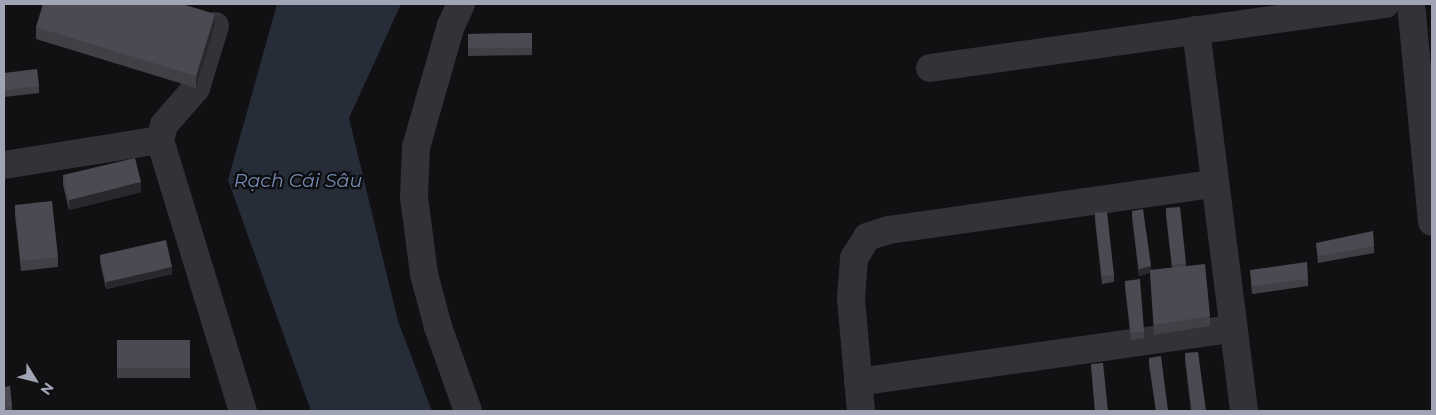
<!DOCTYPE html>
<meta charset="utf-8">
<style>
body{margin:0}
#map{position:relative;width:1436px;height:415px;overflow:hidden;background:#111113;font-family:Montserrat,sans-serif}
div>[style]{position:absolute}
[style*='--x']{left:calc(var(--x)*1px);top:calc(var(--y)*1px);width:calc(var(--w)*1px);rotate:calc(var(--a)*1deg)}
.water>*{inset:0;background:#262d38}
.minor>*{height:28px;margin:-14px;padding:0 14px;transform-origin:14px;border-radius:14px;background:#323238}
.wall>*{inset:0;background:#404046}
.shaded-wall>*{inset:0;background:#29282d}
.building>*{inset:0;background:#4b4a52}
span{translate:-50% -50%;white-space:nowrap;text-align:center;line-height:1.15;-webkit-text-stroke:4.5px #0d0c0e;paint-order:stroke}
.water-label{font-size:19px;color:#748ab4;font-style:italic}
.frame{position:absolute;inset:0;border:5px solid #a1a4b5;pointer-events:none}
.north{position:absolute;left:10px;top:355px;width:50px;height:50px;-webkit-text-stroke:4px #0d0c0e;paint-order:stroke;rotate:126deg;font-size:14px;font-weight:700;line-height:20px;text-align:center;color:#a1a4b5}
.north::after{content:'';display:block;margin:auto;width:18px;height:22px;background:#a1a4b5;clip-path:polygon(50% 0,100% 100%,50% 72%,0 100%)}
</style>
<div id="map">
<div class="water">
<i style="clip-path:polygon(277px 4px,401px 4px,349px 118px,398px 321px,432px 411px,311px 411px,228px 180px)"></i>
</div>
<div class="minor">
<i style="--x:461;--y:4;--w:23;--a:115"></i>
<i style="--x:451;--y:25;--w:127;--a:106"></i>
<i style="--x:416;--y:147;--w:50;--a:92.3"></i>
<i style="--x:414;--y:197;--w:78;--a:82.6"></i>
<i style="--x:424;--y:274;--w:55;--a:75.2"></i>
<i style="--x:438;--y:327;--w:89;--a:70.3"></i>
<i style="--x:1411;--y:4;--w:219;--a:84.5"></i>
<i style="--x:215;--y:26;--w:65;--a:107"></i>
<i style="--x:196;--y:88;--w:49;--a:130.9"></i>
<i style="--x:164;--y:125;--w:16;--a:105"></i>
<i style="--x:160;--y:140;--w:283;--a:73"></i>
<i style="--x:1196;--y:30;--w:384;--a:82.8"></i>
<i style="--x:930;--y:68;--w:460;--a:-8"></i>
<i style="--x:4;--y:165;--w:158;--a:-9.1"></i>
<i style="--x:858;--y:382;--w:378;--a:-8.1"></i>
<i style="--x:861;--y:411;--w:112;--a:-95.1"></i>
<i style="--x:851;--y:299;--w:41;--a:-85.8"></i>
<i style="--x:854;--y:258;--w:25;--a:-58"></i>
<i style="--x:867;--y:237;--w:23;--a:-18"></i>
<i style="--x:889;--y:230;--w:327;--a:-8.1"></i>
</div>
<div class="wall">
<i style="clip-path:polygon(1175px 4px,1192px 4px,1175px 5px)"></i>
<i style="clip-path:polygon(215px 26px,196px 88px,36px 39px,36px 27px)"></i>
<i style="clip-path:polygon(532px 33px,532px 55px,468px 56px,468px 34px)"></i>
<i style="clip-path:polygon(4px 73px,39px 86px,39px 93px,4px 97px)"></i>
<i style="clip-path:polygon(63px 175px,141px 192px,69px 210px,63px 185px)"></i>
<i style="clip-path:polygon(15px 205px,58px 257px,58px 267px,21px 271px,15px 215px)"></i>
<i style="clip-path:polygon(1166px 208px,1186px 263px,1186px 266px,1210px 316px,1210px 326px,1154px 335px,1150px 273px,1139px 276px,1132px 218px,1132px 211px,1151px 270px,1172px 268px,1166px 216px)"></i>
<i style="clip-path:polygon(1095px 213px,1114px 275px,1114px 282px,1102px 284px,1095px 221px)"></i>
<i style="clip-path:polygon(1316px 243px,1374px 246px,1374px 253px,1318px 263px)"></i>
<i style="clip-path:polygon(100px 255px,172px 274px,106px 289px,100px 262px)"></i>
<i style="clip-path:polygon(1250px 270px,1308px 279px,1308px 286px,1252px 294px)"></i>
<i style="clip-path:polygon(1125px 281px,1144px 331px,1144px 338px,1131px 340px,1125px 288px)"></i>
<i style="clip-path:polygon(117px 340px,190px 340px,190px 378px,117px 378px)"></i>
<i style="clip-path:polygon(1185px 353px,1206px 411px,1191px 411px,1185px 360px)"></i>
<i style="clip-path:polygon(1149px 358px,1168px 411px,1156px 411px,1149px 365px)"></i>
<i style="clip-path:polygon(1091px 364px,1108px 411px,1095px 411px)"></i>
<i style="clip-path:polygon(4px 387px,12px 406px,12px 411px,4px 411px)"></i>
</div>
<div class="shaded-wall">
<i style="clip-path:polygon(215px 14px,215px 26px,196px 88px,196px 76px)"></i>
<i style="clip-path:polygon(141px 182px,141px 192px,69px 210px,69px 200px)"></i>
<i style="clip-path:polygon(1151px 266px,1151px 273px,1139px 276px,1139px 269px)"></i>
<i style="clip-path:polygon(172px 267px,172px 274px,106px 289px,106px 282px)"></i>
</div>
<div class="building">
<i style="clip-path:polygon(43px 4px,182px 4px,215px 14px,196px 76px,36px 27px)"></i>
<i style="clip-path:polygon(532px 33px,532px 48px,468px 48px,468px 34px)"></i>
<i style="clip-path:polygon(37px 69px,39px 86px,4px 90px,4px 73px)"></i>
<i style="clip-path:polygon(135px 158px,141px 182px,69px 200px,63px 175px)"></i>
<i style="clip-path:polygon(52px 201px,58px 257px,21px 261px,15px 205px)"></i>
<i style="clip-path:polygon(1180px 207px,1186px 263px,1172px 265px,1166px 208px)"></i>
<i style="clip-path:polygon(1143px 209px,1151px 266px,1139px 269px,1132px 211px)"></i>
<i style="clip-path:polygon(1107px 212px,1114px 275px,1102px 276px,1095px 213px)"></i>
<i style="clip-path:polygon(1373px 231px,1374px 246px,1318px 256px,1316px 243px)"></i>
<i style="clip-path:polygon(166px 240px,172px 267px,106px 282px,100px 255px)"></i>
<i style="clip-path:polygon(1307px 262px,1308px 279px,1252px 286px,1250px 270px)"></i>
<i style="clip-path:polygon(1205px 264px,1210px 316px,1154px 325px,1150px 270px)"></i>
<i style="clip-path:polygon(1140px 279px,1144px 331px,1131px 333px,1125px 281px)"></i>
<i style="clip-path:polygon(117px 340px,190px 340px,190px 368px,117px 368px)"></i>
<i style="clip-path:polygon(1198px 352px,1206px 411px,1192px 411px,1185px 353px)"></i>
<i style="clip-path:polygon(1161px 356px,1168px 411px,1156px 411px,1149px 358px)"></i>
<i style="clip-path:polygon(1103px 363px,1108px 411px,1095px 411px,1091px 364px)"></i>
<i style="clip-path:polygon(10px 386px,12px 406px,4px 408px,4px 387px)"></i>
</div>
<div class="water-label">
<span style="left:298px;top:181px">Rạch Cái Sâu</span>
</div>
<div class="frame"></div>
<div class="north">N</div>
</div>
